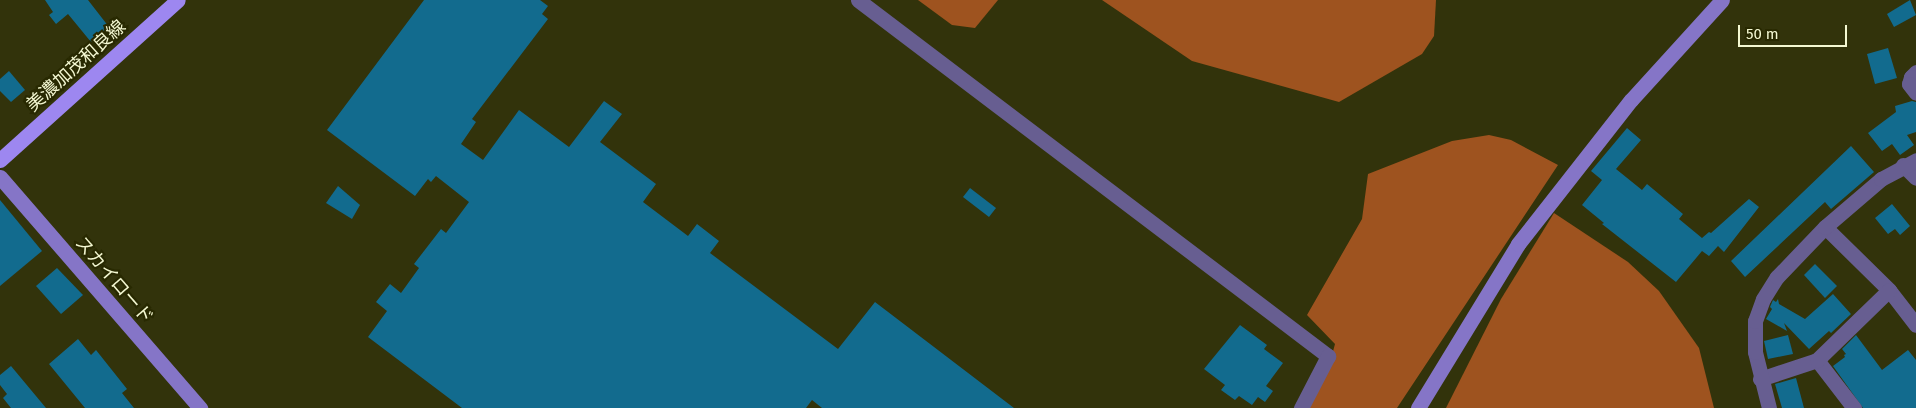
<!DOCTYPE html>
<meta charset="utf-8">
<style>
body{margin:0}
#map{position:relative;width:1916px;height:408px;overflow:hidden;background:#32330b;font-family:"Fira Sans","Noto Sans JP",sans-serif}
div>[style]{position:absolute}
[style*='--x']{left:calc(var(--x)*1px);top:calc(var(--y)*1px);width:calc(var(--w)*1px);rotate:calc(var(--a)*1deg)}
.forest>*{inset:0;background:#9e531f}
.building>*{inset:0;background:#126b8e}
.street>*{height:15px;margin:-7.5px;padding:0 7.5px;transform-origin:7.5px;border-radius:7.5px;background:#675e91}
.secondary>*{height:15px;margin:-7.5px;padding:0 7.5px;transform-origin:7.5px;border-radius:7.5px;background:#8575c7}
.primary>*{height:15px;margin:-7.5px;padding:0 7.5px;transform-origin:7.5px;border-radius:7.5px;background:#9d87f0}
span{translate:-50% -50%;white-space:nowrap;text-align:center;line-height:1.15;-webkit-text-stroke:4.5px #282901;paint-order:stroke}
.street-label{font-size:18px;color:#f4f8d2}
.scale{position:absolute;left:1738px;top:25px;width:109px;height:22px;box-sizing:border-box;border:2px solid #f4f8d2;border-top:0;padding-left:6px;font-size:15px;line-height:18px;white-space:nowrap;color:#f4f8d2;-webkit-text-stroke:4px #282901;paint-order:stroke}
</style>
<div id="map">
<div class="forest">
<i style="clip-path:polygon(918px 0,998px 0,975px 28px,952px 25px)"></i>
<i style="clip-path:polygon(1102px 0,1436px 0,1434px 36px,1422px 54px,1339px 102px,1192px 61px)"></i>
<i style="clip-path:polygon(1489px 135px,1511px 140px,1558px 165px,1397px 408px,1309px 408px,1329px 366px,1335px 344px,1307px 315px,1362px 219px,1368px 174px,1452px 141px)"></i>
<i style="clip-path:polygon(1554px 213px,1628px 262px,1659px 291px,1699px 348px,1714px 408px,1446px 408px,1501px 299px)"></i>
</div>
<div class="building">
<i style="clip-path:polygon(45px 0,88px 0,109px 27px,91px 42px,68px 14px,56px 24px,49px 15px,53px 12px)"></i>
<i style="clip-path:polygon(424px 0,540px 0,548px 6px,542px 14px,548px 19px,472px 119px,476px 122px,461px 144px,483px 160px,519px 110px,569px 147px,604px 101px,622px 114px,600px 142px,656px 184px,643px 202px,688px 236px,697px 224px,719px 241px,710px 253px,838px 349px,875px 302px,1014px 408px,822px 408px,812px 400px,806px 408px,462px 408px,368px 337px,387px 311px,376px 302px,390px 284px,401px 293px,419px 268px,414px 264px,441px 229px,446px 233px,469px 202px,436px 176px,431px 182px,428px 179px,415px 196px,327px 130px)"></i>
<i style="clip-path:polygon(1910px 0,1916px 15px,1894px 27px,1887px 14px)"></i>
<i style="clip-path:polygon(1888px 48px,1897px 78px,1875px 84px,1867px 54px)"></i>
<i style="clip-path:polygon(9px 71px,25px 90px,11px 102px,0 91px,0 79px)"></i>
<i style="clip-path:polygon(1912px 101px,1916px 102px,1916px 132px,1907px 135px,1914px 145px,1900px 155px,1892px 144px,1882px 151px,1868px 133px,1896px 112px,1895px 106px)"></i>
<i style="clip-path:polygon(1627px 128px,1641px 140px,1616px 169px,1642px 190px,1647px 184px,1683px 214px,1679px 219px,1702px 238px,1709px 232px,1711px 233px,1749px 199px,1759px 207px,1724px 252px,1718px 246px,1709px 256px,1702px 251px,1676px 282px,1602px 224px,1604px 223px,1582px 205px,1602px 180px,1591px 171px)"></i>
<i style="clip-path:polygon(1851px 146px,1874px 172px,1831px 209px,1825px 202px,1745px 277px,1731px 261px)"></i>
<i style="clip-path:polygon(338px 186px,360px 205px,352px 219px,326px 203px)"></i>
<i style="clip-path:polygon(970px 188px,996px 208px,989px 217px,963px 197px)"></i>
<i style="clip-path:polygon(0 200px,42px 251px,0 286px)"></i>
<i style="clip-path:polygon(1892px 204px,1910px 226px,1900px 235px,1895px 229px,1888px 234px,1875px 218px)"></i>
<i style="clip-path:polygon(1815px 264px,1837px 286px,1825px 298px,1804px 275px)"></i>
<i style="clip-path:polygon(57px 268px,83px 295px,61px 314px,36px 286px)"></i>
<i style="clip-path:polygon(1833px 294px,1851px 314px,1831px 333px,1829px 331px,1809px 349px,1784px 323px,1787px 331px,1766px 319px,1772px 309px,1770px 307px,1773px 300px,1776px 302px,1778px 299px,1779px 304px,1805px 319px)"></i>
<i style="clip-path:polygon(1240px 325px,1267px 345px,1264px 349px,1283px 363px,1266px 386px,1273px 391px,1265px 402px,1258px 397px,1252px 405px,1239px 396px,1235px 400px,1221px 390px,1225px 385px,1204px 369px)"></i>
<i style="clip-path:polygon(1788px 335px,1793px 354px,1768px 359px,1764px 341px)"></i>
<i style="clip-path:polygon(1856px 335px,1882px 370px,1908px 350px,1916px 360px,1916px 408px,1863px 408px,1833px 366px,1845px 357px,1844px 355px,1846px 354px,1842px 349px)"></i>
<i style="clip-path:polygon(78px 339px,91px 355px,96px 350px,127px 389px,122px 393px,134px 408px,85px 408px,49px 364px)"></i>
<i style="clip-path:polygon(11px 366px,46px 408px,11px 408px,3px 398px,7px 394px,0 385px,0 375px)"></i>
<i style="clip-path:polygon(1796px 378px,1804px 408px,1782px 408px,1775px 384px)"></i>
</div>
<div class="street">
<i style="--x:858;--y:0;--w:590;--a:37.14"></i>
<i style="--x:1328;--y:356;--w:59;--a:117.4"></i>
<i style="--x:1916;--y:72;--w:7;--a:135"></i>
<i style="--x:1911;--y:77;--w:7;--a:106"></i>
<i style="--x:1909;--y:84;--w:11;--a:52"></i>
<i style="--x:1903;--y:165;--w:18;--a:45"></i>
<i style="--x:1825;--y:227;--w:90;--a:44.5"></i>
<i style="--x:1889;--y:290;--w:44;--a:52.4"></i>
<i style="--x:1817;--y:360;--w:61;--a:52.4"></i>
<i style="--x:1760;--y:379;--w:60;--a:-18.4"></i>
<i style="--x:1817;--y:360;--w:100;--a:-44.2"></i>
<i style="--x:1769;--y:408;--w:58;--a:-104"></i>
<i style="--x:1755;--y:352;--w:31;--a:-90"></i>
<i style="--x:1755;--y:321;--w:23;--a:-70"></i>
<i style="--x:1763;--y:299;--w:26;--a:-58"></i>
<i style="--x:1777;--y:277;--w:69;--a:-46.2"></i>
<i style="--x:1825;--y:227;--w:74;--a:-40.6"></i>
<i style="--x:1881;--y:179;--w:40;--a:-28"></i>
</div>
<div class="secondary">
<i style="--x:0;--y:177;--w:306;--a:49.1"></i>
<i style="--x:1418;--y:408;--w:192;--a:-58.6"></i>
<i style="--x:1518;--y:244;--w:183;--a:-51.9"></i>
<i style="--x:1631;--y:100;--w:135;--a:-47.7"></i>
</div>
<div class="primary">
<i style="--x:0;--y:160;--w:239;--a:-42"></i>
</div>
<div class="street-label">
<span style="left:76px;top:66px;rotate:-42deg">美濃加茂和良線</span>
<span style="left:114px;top:280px;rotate:49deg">スカイロード</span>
</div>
<div class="scale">50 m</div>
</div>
